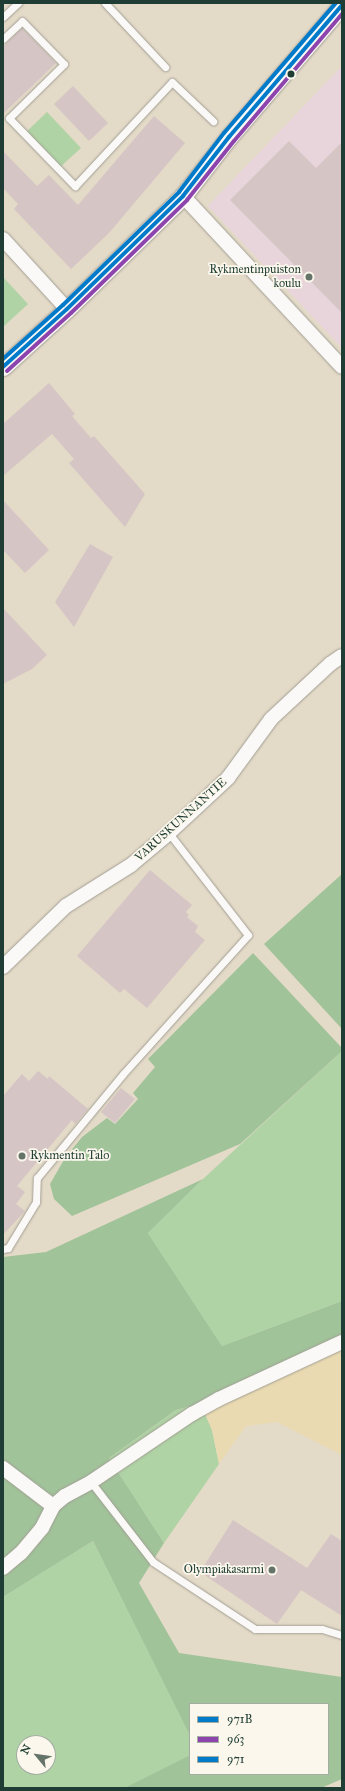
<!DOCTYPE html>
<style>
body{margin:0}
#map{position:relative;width:345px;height:1791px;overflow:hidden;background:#e4dac8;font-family:"IM FELL Great Primer",serif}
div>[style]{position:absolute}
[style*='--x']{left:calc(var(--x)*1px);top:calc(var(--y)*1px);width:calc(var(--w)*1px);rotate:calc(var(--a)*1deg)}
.built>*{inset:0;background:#e8d5db}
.green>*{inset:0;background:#afd3a5}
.forest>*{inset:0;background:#a1c39a}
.sand>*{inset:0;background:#eadab1}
.building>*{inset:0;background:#d6c5c5}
.roads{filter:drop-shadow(0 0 1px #a19f94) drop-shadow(0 0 1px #a19f94)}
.service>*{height:7px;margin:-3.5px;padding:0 3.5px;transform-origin:3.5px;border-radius:3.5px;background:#fbf9f7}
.minor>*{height:14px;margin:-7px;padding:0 7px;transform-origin:7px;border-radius:7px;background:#fbf9f7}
.tertiary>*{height:17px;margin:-8.5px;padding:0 8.5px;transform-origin:8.5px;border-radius:8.5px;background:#fbf9f7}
.bus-1>*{height:4px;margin:-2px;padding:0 2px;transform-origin:2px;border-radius:2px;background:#007ac9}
.bus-2>*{height:4px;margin:-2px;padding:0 2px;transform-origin:2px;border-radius:2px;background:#8e44ad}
.bus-3>*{height:4px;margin:-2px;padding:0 2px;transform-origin:2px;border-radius:2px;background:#007ac9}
.dots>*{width:11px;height:11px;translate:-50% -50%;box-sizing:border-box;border:2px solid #fbf7ec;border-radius:50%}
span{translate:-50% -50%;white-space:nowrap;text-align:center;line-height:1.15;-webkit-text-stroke:3.5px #fbf7ec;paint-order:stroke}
.poi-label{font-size:12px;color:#1f3d34}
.right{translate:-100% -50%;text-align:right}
.left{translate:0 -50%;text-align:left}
.street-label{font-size:12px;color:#1f3d34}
.frame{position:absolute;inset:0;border:4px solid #1f3d34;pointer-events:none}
.legend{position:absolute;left:189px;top:1703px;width:140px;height:72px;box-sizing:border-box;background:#fbf7ec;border:1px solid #a3ada2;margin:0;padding:5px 7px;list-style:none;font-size:12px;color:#1f3d34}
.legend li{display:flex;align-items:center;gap:8px;height:20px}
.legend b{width:20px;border:1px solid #a3ada2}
.north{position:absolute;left:16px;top:1735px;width:40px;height:40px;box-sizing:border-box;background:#fbf7ec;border:1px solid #a3ada2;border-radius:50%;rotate:299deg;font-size:11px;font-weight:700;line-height:16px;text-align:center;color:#1f3d34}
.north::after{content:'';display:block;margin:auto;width:14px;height:18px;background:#647468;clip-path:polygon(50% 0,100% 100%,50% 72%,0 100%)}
</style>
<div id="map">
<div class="built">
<i style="clip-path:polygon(342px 66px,342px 348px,208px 206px)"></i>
</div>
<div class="green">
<i style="clip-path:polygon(47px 112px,81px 148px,58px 169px,24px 134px)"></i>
<i style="clip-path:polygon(3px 277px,28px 304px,3px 327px)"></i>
<i style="clip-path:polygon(342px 1051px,342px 1301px,222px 1346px,148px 1233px,203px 1179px)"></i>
<i style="clip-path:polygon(201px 1404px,212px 1430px,219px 1464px,164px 1543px,109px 1458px,176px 1410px)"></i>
<i style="clip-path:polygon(evenodd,93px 1541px,190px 1736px,190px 1755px,124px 1788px,3px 1788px,3px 1597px,93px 1541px,24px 1743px,48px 1743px,48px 1767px,24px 1767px,24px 1743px)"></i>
</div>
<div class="forest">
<i style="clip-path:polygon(342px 874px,342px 1029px,264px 944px)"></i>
<i style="clip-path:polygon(253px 953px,342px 1048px,342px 1051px,240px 1144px,72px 1216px,54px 1199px,50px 1184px,65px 1158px,82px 1137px,107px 1118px,115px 1124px,138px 1099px,133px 1093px,155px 1067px,148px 1059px)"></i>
<i style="clip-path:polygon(203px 1179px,148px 1233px,222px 1346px,342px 1301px,342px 1347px,232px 1396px,176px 1410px,109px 1458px,164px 1543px,139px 1583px,179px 1653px,342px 1677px,342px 1779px,321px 1788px,124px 1788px,190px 1755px,190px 1774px,328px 1774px,328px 1704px,190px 1704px,190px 1736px,93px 1541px,3px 1597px,3px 1257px,46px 1252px)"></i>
</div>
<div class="sand">
<i style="clip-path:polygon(342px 1347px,342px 1455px,277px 1422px,246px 1426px,219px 1464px,212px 1430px,201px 1404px)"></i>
</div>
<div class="building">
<i style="clip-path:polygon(22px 28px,56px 63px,3px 114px,3px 47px)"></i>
<i style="clip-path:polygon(73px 86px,108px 123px,89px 141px,54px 104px)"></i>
<i style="clip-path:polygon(154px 116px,185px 143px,109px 233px,71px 269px,14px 209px,18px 204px,3px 188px,3px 151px,37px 186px,49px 175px,78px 205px)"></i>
<i style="clip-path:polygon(289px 141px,316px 168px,342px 142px,342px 313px,230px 200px)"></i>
<i style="clip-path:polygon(49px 383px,75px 414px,72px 416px,91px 438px,94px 436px,145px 494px,125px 527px,69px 463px,74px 459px,52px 434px,3px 476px,3px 424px)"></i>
<i style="clip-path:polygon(3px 500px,49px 550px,25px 573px,3px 550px)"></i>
<i style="clip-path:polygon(90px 544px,113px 557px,74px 627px,55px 602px)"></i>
<i style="clip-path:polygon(3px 608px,47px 655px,32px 669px,3px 684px)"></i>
<i style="clip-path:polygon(150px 870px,192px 905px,186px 912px,189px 915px,187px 917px,198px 926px,195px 932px,205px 940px,147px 1008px,124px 989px,120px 993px,77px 956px)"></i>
<i style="clip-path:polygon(38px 1071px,48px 1079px,49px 1076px,88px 1109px,75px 1124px,72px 1120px,17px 1186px,25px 1192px,16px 1204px,25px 1211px,3px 1235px,3px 1096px,22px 1074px,29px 1081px)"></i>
<i style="clip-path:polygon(121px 1088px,135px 1099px,115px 1123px,101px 1112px)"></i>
<i style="clip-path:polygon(233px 1520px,307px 1568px,331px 1534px,342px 1541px,342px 1616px,301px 1590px,277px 1624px,200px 1572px)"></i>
</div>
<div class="roads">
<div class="service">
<i style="--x:105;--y:3;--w:88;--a:46.8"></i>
<i style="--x:3;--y:17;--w:21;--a:-43"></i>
<i style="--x:3;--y:39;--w:26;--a:-43"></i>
<i style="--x:22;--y:21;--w:60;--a:45.7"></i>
<i style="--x:64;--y:64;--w:77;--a:135.5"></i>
<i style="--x:9;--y:118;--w:95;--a:45.9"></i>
<i style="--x:75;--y:186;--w:142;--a:-47"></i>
<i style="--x:172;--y:82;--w:57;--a:43.6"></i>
<i style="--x:3;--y:1249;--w:5;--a:-11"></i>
<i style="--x:8;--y:1248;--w:54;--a:-58.7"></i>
<i style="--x:36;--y:1202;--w:24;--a:-88"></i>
<i style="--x:37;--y:1178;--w:135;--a:-50.4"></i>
<i style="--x:123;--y:1074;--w:187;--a:-48"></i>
<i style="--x:248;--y:935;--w:129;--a:-127.8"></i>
<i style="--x:91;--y:1482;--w:101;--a:52.2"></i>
<i style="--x:153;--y:1562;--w:122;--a:33.3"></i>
<i style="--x:255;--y:1629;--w:67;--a:0"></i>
<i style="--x:322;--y:1629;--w:21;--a:17"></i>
</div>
<div class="minor">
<i style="--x:183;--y:196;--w:233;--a:47.1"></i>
<i style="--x:3;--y:239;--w:95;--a:47.6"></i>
<i style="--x:3;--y:967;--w:88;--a:-44.1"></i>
<i style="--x:66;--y:906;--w:77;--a:-32.2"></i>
<i style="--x:131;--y:865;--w:50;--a:-40.1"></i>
<i style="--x:169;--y:833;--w:81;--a:-43"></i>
<i style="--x:228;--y:778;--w:73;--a:-53.9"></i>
<i style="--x:271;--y:719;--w:81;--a:-43"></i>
<i style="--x:330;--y:664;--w:14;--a:-34"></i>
<i style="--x:3;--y:1468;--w:63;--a:37.2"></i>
<i style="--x:3;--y:1568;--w:23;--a:-40"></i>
<i style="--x:21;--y:1553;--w:33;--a:-50"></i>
<i style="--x:42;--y:1528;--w:25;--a:-63"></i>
<i style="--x:53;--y:1506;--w:16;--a:-40"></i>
<i style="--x:65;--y:1496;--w:30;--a:-28"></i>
<i style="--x:91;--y:1482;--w:122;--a:-34"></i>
<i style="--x:192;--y:1414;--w:31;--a:-29"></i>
<i style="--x:219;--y:1399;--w:136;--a:-24.9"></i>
</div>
<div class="tertiary">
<i style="--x:3;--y:367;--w:86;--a:-42.2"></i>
<i style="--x:67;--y:309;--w:162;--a:-44.2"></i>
<i style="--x:183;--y:196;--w:75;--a:-52.1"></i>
<i style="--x:229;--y:137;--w:174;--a:-49.4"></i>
</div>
</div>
<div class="bus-1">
<i style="--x:3;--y:367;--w:86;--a:-42.2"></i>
<i style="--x:67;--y:309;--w:162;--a:-44.2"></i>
<i style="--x:183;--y:196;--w:75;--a:-52.1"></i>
<i style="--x:229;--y:137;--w:174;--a:-49.4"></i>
</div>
<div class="bus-2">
<i style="--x:7;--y:371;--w:86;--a:-42.2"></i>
<i style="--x:71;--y:313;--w:162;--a:-44.2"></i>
<i style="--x:187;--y:200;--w:75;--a:-51.5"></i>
<i style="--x:234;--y:141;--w:167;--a:-49.6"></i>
</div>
<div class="bus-3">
<i style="--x:3;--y:359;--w:81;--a:-42"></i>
<i style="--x:63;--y:305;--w:162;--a:-44.2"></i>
<i style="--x:179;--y:192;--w:74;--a:-52.7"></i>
<i style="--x:224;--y:133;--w:172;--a:-49.3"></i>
</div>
<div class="dots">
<i style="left:291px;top:74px;background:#1f3d34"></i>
<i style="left:309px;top:277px;background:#647468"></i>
<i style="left:22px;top:1156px;background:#647468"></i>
<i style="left:272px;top:1570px;background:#647468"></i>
</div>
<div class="poi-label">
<span class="right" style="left:301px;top:277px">Rykmentinpuiston<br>koulu</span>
<span class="left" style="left:30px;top:1156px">Rykmentin Talo</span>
<span class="right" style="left:264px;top:1570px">Olympiakasarmi</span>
</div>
<div class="street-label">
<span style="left:181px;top:820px;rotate:-42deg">VARUSKUNNANTIE</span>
</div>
<div class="frame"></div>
<ul class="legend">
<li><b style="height:5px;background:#007ac9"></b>971B</li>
<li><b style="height:5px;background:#8e44ad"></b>963</li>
<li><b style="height:5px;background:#007ac9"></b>971</li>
</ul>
<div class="north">N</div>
</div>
